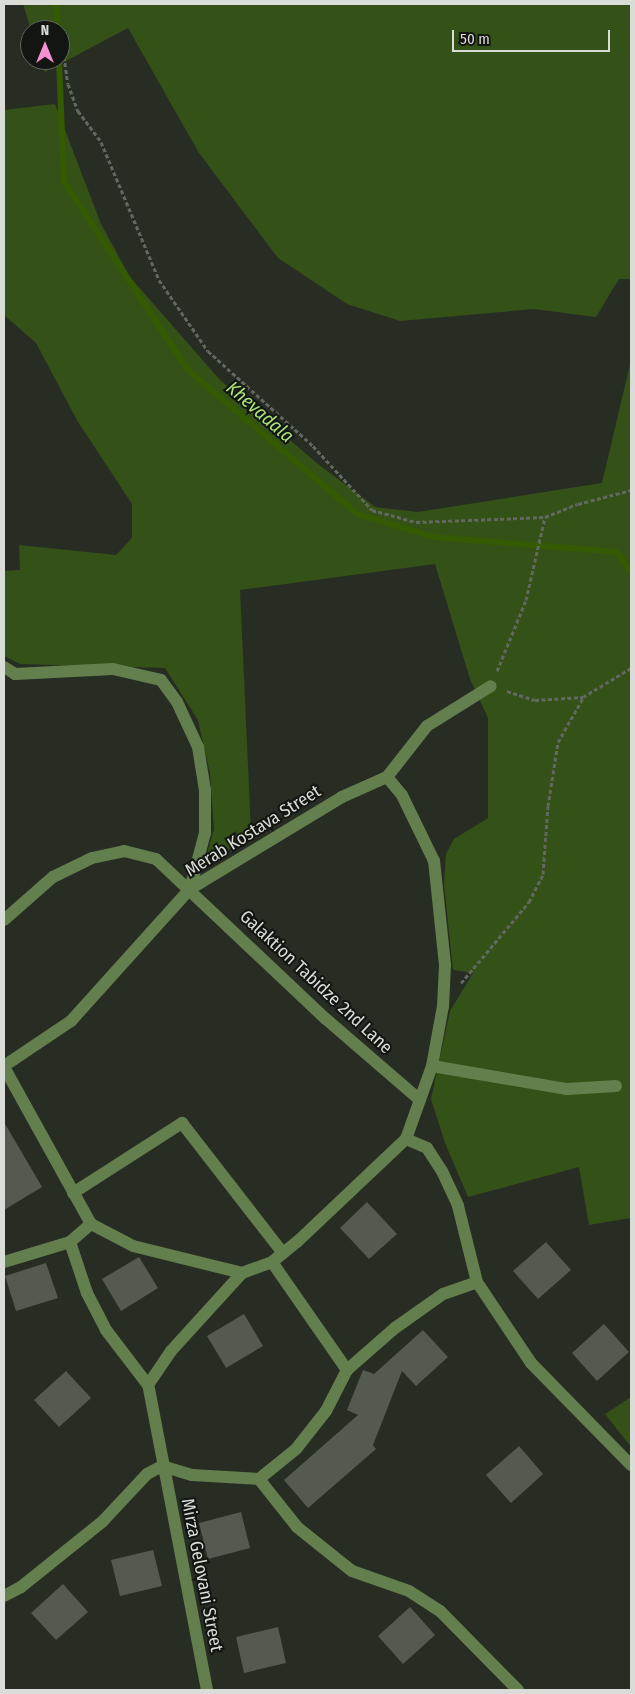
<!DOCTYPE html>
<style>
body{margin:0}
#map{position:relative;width:635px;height:1694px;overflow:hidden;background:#282d24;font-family:"Fira Sans Condensed",sans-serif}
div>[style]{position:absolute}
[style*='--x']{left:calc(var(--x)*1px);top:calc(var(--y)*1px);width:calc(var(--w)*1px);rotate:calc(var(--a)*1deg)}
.green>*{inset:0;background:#345117}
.stream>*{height:6px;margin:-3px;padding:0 3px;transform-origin:3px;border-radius:3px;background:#355b02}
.building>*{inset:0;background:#545a50}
.path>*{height:3px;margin-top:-1.5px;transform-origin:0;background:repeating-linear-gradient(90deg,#62675f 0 4px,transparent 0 6.5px)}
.minor>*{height:12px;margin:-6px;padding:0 6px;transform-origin:6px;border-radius:6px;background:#637f4d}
span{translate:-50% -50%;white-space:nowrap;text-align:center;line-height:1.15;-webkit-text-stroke:4px #121511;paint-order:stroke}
.street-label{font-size:18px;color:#daddd7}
.water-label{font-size:19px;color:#abe37a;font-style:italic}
.frame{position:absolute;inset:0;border:5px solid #daddd7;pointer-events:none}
.north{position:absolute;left:20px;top:20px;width:50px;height:50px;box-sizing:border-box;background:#121511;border:1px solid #626560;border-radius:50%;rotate:0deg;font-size:14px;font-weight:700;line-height:20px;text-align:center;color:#daddd7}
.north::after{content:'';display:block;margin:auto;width:18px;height:22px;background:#f590d1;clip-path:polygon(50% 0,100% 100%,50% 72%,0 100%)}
.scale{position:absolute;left:452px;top:30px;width:158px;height:22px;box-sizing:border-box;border:2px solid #daddd7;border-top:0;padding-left:6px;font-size:15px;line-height:18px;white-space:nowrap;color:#daddd7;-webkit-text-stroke:4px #121511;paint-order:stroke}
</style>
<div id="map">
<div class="green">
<i style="clip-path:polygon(23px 4px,631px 4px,631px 279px,619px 279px,596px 317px,534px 309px,400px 321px,347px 304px,278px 258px,199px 153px,128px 28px,45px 72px,41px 60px,60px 60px,60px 30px,31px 30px)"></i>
<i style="clip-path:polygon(55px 104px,101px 224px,130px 277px,220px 380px,318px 464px,375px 507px,418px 512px,602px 483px,631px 360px,631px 1218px,589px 1225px,579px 1167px,468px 1197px,445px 1143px,431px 1099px,450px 1011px,473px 973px,453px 970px,444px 884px,446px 854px,454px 839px,488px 818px,488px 718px,470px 679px,435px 564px,240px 590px,251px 832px,214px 861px,207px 854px,214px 829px,210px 773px,198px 720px,165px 668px,20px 664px,4px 656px,4px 571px,20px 570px,19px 545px,116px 555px,132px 538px,132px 504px,78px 422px,36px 343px,4px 315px,4px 110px)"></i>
<i style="clip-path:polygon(631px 1397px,631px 1447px,605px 1414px)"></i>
</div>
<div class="stream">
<i style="--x:56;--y:4;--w:26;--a:86"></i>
<i style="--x:59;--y:60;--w:122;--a:87.7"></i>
<i style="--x:64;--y:182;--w:225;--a:56.6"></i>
<i style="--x:188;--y:370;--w:222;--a:40.4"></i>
<i style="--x:357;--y:514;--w:80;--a:16.6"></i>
<i style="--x:434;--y:537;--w:184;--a:4.7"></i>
<i style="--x:617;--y:552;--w:25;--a:56"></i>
</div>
<div class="building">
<i style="clip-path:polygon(4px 1122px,42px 1187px,4px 1210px)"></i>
<i style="clip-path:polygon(367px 1202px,397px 1234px,369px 1259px,340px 1228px)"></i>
<i style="clip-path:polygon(546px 1242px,571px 1270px,538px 1299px,513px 1271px)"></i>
<i style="clip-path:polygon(139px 1257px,158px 1288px,121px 1311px,102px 1279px)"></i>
<i style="clip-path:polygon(46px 1263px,58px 1298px,16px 1311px,5px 1276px)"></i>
<i style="clip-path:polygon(244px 1314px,263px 1346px,226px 1368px,207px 1336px)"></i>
<i style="clip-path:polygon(604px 1324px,629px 1352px,597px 1381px,572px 1353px)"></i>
<i style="clip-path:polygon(423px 1330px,448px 1357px,416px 1386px,402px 1371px,373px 1445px,376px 1449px,308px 1508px,284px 1480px,358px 1415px,347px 1410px,363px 1370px,374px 1374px)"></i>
<i style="clip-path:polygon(66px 1371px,91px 1398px,59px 1427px,34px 1400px)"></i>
<i style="clip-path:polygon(519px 1446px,543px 1474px,511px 1503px,486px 1475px)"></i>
<i style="clip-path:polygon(241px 1512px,250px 1548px,208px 1559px,199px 1523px)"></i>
<i style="clip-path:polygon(153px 1550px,162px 1586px,120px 1596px,111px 1560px)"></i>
<i style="clip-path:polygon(63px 1584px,88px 1612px,56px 1640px,31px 1613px)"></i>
<i style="clip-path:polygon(410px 1607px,435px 1635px,403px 1664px,378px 1636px)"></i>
<i style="clip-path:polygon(278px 1627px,286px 1663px,244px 1673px,236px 1637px)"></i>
</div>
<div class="path">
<i style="--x:63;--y:50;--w:34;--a:82"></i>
<i style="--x:68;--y:84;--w:29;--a:70"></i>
<i style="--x:78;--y:111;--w:39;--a:53"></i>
<i style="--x:101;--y:142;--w:150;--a:67.2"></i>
<i style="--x:159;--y:280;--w:86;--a:55.4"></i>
<i style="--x:208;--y:351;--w:142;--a:42.1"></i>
<i style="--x:313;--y:446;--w:87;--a:47.3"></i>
<i style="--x:372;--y:510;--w:46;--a:15.3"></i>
<i style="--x:416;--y:522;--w:129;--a:-2.2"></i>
<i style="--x:497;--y:671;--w:77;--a:-67.8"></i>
<i style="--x:526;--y:600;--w:85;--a:-77.1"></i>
<i style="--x:545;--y:517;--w:35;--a:-22"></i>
<i style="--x:578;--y:504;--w:55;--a:-14.8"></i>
<i style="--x:507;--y:691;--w:29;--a:18"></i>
<i style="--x:535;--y:700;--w:48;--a:-3.6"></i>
<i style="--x:583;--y:697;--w:56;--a:-31.1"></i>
<i style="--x:461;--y:983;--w:106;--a:-50"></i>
<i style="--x:529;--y:902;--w:31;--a:-63"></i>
<i style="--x:543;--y:874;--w:68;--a:-85.8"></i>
<i style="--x:548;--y:806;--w:65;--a:-81.1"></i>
<i style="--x:558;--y:742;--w:51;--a:-60.4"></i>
</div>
<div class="minor">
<i style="--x:4;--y:667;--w:13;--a:32"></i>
<i style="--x:15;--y:674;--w:98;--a:-2.9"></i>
<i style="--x:113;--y:669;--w:49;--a:12.9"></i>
<i style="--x:161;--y:680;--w:27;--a:54"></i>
<i style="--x:177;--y:702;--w:50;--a:65"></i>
<i style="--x:198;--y:747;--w:44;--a:80.8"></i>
<i style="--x:205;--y:790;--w:43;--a:90"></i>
<i style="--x:205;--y:833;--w:58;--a:105"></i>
<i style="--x:4;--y:920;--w:65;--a:-41.3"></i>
<i style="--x:53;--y:877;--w:43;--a:-26"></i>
<i style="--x:92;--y:858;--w:33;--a:-12"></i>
<i style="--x:124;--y:851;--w:33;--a:14"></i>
<i style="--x:156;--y:859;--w:233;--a:43.3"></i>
<i style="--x:326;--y:1019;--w:124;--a:40.8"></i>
<i style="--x:4;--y:1066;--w:81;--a:-33.9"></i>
<i style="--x:71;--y:1021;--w:178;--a:-48"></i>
<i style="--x:190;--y:889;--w:178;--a:-31.2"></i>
<i style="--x:342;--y:797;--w:49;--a:-24"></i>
<i style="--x:387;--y:777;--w:65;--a:-51.9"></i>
<i style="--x:427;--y:726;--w:75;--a:-32"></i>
<i style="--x:432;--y:1066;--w:137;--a:9.7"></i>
<i style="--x:567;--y:1089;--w:49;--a:-3.5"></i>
<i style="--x:4;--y:1067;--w:179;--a:61"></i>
<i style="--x:91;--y:1224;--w:47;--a:27.6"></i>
<i style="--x:133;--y:1246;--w:112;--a:13.9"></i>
<i style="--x:406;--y:1139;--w:23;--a:23"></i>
<i style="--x:427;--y:1148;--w:27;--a:57"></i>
<i style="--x:442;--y:1171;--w:38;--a:65"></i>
<i style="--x:458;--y:1206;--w:78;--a:76"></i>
<i style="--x:477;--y:1282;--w:97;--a:56.3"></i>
<i style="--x:531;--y:1363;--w:143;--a:45.6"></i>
<i style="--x:73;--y:1193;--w:130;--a:-32.7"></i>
<i style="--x:182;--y:1123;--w:165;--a:52.2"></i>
<i style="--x:70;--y:1242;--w:54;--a:71.6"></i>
<i style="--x:87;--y:1293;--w:42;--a:62.8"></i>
<i style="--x:106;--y:1330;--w:69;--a:52.6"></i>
<i style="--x:4;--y:1262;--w:69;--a:-16.9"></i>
<i style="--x:70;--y:1242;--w:28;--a:-41"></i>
<i style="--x:347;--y:1370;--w:64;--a:-41.2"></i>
<i style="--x:395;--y:1328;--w:59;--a:-35.3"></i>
<i style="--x:443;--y:1294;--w:36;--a:-19"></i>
<i style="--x:162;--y:1466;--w:31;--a:17"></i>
<i style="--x:192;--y:1475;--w:67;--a:3.4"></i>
<i style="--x:259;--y:1479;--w:61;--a:51.6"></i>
<i style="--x:297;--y:1527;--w:70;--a:38.7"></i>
<i style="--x:352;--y:1571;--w:60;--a:19.3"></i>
<i style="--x:409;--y:1591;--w:37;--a:33"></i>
<i style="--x:440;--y:1611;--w:111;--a:45.4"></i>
<i style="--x:259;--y:1479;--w:48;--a:-39"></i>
<i style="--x:296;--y:1449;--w:48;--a:-51.7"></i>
<i style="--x:326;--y:1411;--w:46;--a:-62.9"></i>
<i style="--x:347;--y:1370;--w:131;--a:-124.8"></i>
<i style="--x:4;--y:1596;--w:19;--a:-28"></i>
<i style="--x:21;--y:1587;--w:105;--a:-38.8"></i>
<i style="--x:103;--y:1521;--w:64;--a:-46.9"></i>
<i style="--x:147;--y:1474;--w:17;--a:-28"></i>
<i style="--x:207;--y:1690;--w:311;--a:-100.9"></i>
<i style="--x:148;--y:1385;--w:41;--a:-55.9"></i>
<i style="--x:171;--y:1351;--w:105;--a:-47.7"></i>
<i style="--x:242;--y:1273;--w:32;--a:-20"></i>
<i style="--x:272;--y:1262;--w:32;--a:-39"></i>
<i style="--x:297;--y:1242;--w:150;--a:-43.4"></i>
<i style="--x:406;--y:1139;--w:77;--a:-70.4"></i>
<i style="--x:432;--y:1066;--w:61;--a:-79.6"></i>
<i style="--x:443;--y:1006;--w:41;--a:-87.2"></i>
<i style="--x:445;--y:965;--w:105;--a:-96"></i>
<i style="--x:434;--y:861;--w:73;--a:-115.9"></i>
<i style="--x:402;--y:795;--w:23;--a:-130"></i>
</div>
<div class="street-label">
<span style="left:253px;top:831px;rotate:-32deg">Merab Kostava Street</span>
<span style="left:316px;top:982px;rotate:43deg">Galaktion Tabidze 2nd Lane</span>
<span style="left:202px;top:1575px;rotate:79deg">Mirza Gelovani Street</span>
</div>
<div class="water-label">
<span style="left:260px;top:412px;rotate:41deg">Khevadala</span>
</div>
<div class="frame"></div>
<div class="north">N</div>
<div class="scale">50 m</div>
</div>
